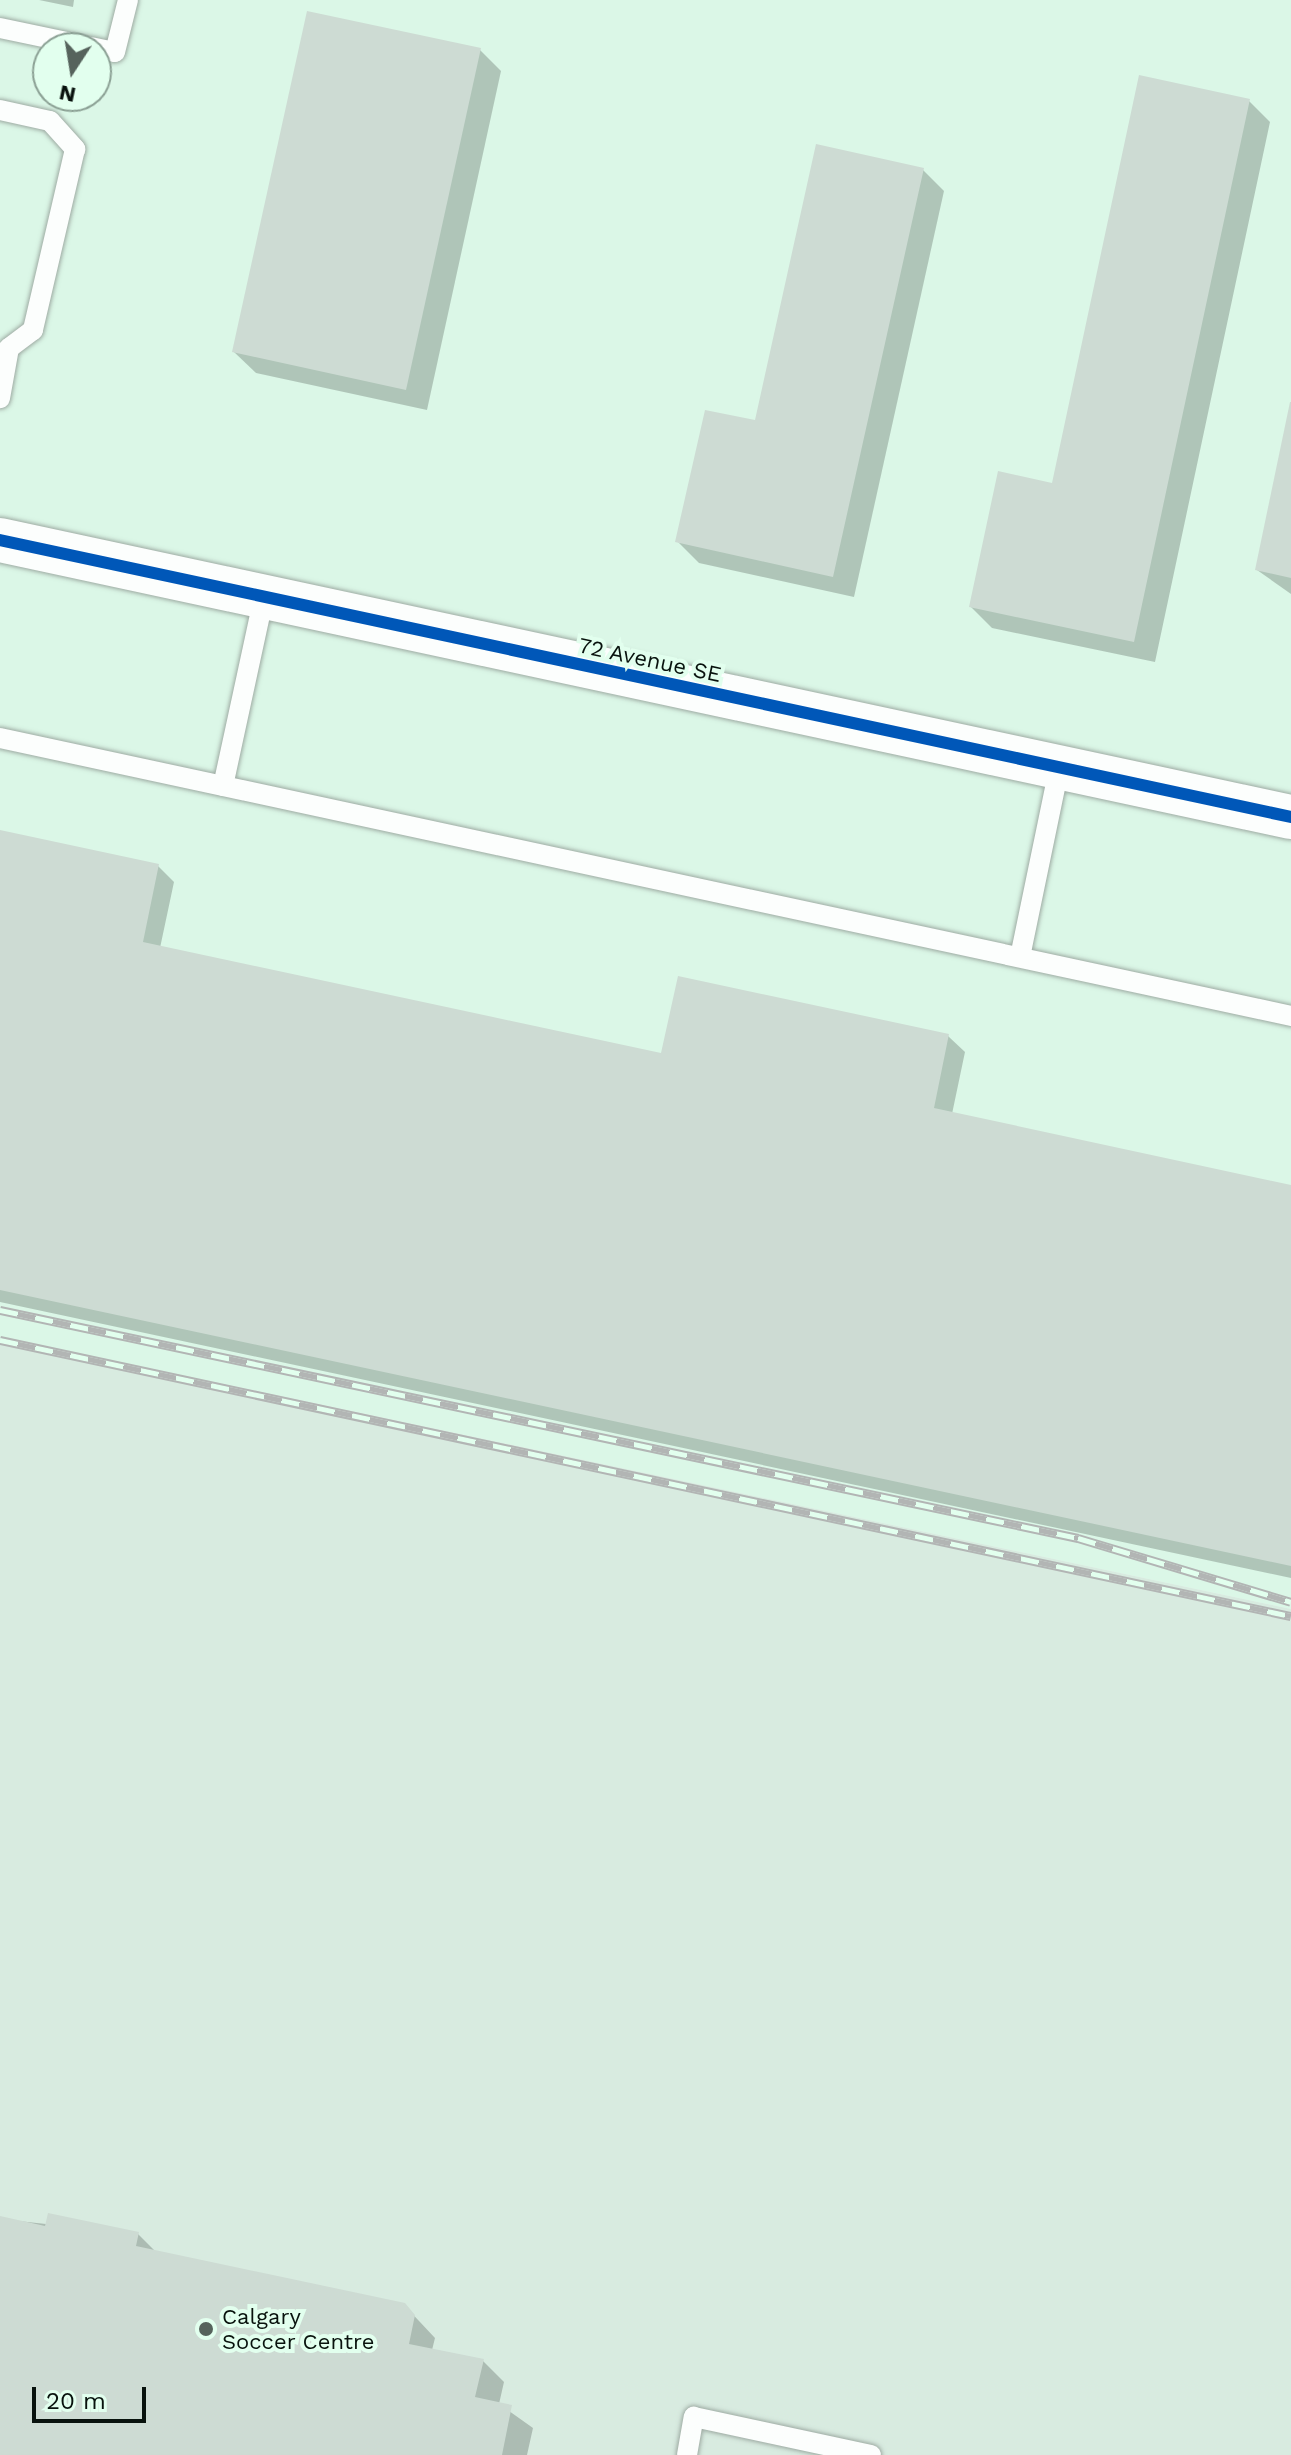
<!DOCTYPE html>
<style>
body{margin:0}
#map{position:relative;width:1291px;height:2455px;overflow:hidden;background:#e8f9ef;font-family:"Work Sans",sans-serif}
div>[style]{position:absolute}
[style*='--x']{left:calc(var(--x)*1px);top:calc(var(--y)*1px);width:calc(var(--w)*1px);rotate:calc(var(--a)*1deg)}
.built>*{inset:0;background:#dbf7e7}
.green>*{inset:0;background:#d8ebe0}
.shadow>*{inset:0;background:#0003}
.building>*{inset:0;background:#cddbd3}
.roads{filter:drop-shadow(0 0 2px #9eaba3) drop-shadow(0 0 2px #9eaba3)}
.lane>*{height:20px;margin:-10px;padding:0 10px;transform-origin:10px;border-radius:10px;background:#fcfefd}
.secondary>*{height:44px;margin:-22px;padding:0 22px;transform-origin:22px;border-radius:22px;background:#fcfefd}
.rail>*{height:9px;margin-top:-4.5px;transform-origin:0;background:repeating-linear-gradient(90deg,#e2ffee 0 18px,#b2b5b4 0 36px);box-sizing:border-box;border-block:2px solid #b2b5b4}
.cycleway>*{height:12px;margin:-6px;padding:0 6px;transform-origin:6px;border-radius:6px;background:#0057b8}
.dots>*{width:22px;height:22px;translate:-50% -50%;box-sizing:border-box;border:4px solid #e2ffee;border-radius:50%}
span{translate:-50% -50%;white-space:nowrap;text-align:center;line-height:1.15;-webkit-text-stroke:8px #e2ffee;paint-order:stroke}
.street-label{font-size:22px;color:#08120d}
.poi-label{font-size:22px;color:#08120d}
.left{translate:0 -50%;text-align:left}
.north{position:absolute;left:32px;top:32px;width:80px;height:80px;box-sizing:border-box;background:#e2ffee;border:2px solid #8ba094;border-radius:50%;rotate:192deg;font-size:22px;font-weight:700;line-height:32px;text-align:center;color:#08120d}
.north::after{content:'';display:block;margin:auto;width:28px;height:36px;background:#56635c;clip-path:polygon(50% 0,100% 100%,50% 72%,0 100%)}
.scale{position:absolute;left:32px;top:2387px;width:114px;height:36px;box-sizing:border-box;border:4px solid #08120d;border-top:0;padding-left:10px;font-size:24px;line-height:28px;white-space:nowrap;color:#08120d;-webkit-text-stroke:6px #e2ffee;paint-order:stroke}
</style>
<div id="map">
<div class="built">
<i style="clip-path:polygon(evenodd,0 0,1291px 0,1291px 1609px,0 1337px,0 0,48px 48px,96px 48px,96px 96px,48px 96px,48px 48px)"></i>
</div>
<div class="green">
<i style="clip-path:polygon(0 1337px,1291px 1609px,1291px 2455px,0 2455px)"></i>
</div>
<div class="shadow">
<i style="clip-path:polygon(39px 0,74px 0,73px 7px)"></i>
<i style="clip-path:polygon(480px 50px,501px 71px,427px 410px,256px 373px,234px 352px)"></i>
<i style="clip-path:polygon(1249px 101px,1270px 122px,1155px 662px,992px 628px,971px 607px,1054px 485px)"></i>
<i style="clip-path:polygon(923px 170px,944px 191px,854px 597px,699px 563px,678px 542px)"></i>
<i style="clip-path:polygon(1291px 405px,1291px 594px,1257px 570px)"></i>
<i style="clip-path:polygon(0 832px,158px 866px,174px 882px,160px 948px,663px 1056px,948px 1036px,965px 1052px,952px 1114px,1291px 1187px,1291px 1578px,0 1302px)"></i>
<i style="clip-path:polygon(0 2219px,138px 2234px,156px 2252px,404px 2305px,435px 2338px,432px 2350px,483px 2361px,504px 2382px,499px 2404px,533px 2428px,527px 2455px,0 2455px)"></i>
</div>
<div class="building">
<i style="clip-path:polygon(307px 11px,481px 48px,406px 390px,232px 352px)"></i>
<i style="clip-path:polygon(1139px 75px,1250px 99px,1134px 642px,969px 607px,998px 471px,1052px 483px)"></i>
<i style="clip-path:polygon(816px 144px,924px 168px,833px 577px,675px 542px,705px 410px,755px 420px)"></i>
<i style="clip-path:polygon(1290px 402px,1291px 402px,1291px 578px,1255px 570px)"></i>
<i style="clip-path:polygon(0 830px,159px 864px,143px 942px,661px 1053px,678px 976px,949px 1034px,934px 1108px,1291px 1185px,1291px 1566px,0 1290px)"></i>
<i style="clip-path:polygon(48px 2213px,139px 2232px,136px 2246px,405px 2303px,415px 2315px,409px 2344px,484px 2359px,475px 2397px,512px 2405px,502px 2455px,0 2455px,0 2216px,45px 2226px)"></i>
</div>
<div class="roads">
<div class="lane">
<i style="--x:0;--y:28;--w:117;--a:11.8"></i>
<i style="--x:115;--y:52;--w:54;--a:-76"></i>
<i style="--x:0;--y:110;--w:51;--a:12.4"></i>
<i style="--x:50;--y:121;--w:38;--a:48"></i>
<i style="--x:75;--y:149;--w:186;--a:103.1"></i>
<i style="--x:33;--y:330;--w:30;--a:143"></i>
<i style="--x:9;--y:348;--w:51;--a:100.2"></i>
<i style="--x:0;--y:738;--w:1321;--a:12.15"></i>
<i style="--x:223;--y:786;--w:193;--a:-77.8"></i>
<i style="--x:1020;--y:957;--w:192;--a:-78.3"></i>
<i style="--x:687;--y:2455;--w:39;--a:-80"></i>
<i style="--x:694;--y:2417;--w:181;--a:12.1"></i>
</div>
<div class="secondary">
<i style="--x:0;--y:540;--w:1320;--a:12.11"></i>
</div>
</div>
<div class="rail">
<i style="--x:0;--y:1310;--w:1102;--a:11.94"></i>
<i style="--x:1078;--y:1538;--w:222;--a:16.7"></i>
<i style="--x:0;--y:1340;--w:1320;--a:12.07"></i>
</div>
<div class="cycleway">
<i style="--x:0;--y:540;--w:1320;--a:12.11"></i>
</div>
<div class="dots">
<i style="left:206px;top:2329px;background:#56635c"></i>
</div>
<div class="street-label">
<span style="left:650px;top:660px;rotate:12deg">72 Avenue SE</span>
</div>
<div class="poi-label">
<span class="left" style="left:222px;top:2329px">Calgary<br>Soccer Centre</span>
</div>
<div class="north">N</div>
<div class="scale">20 m</div>
</div>
